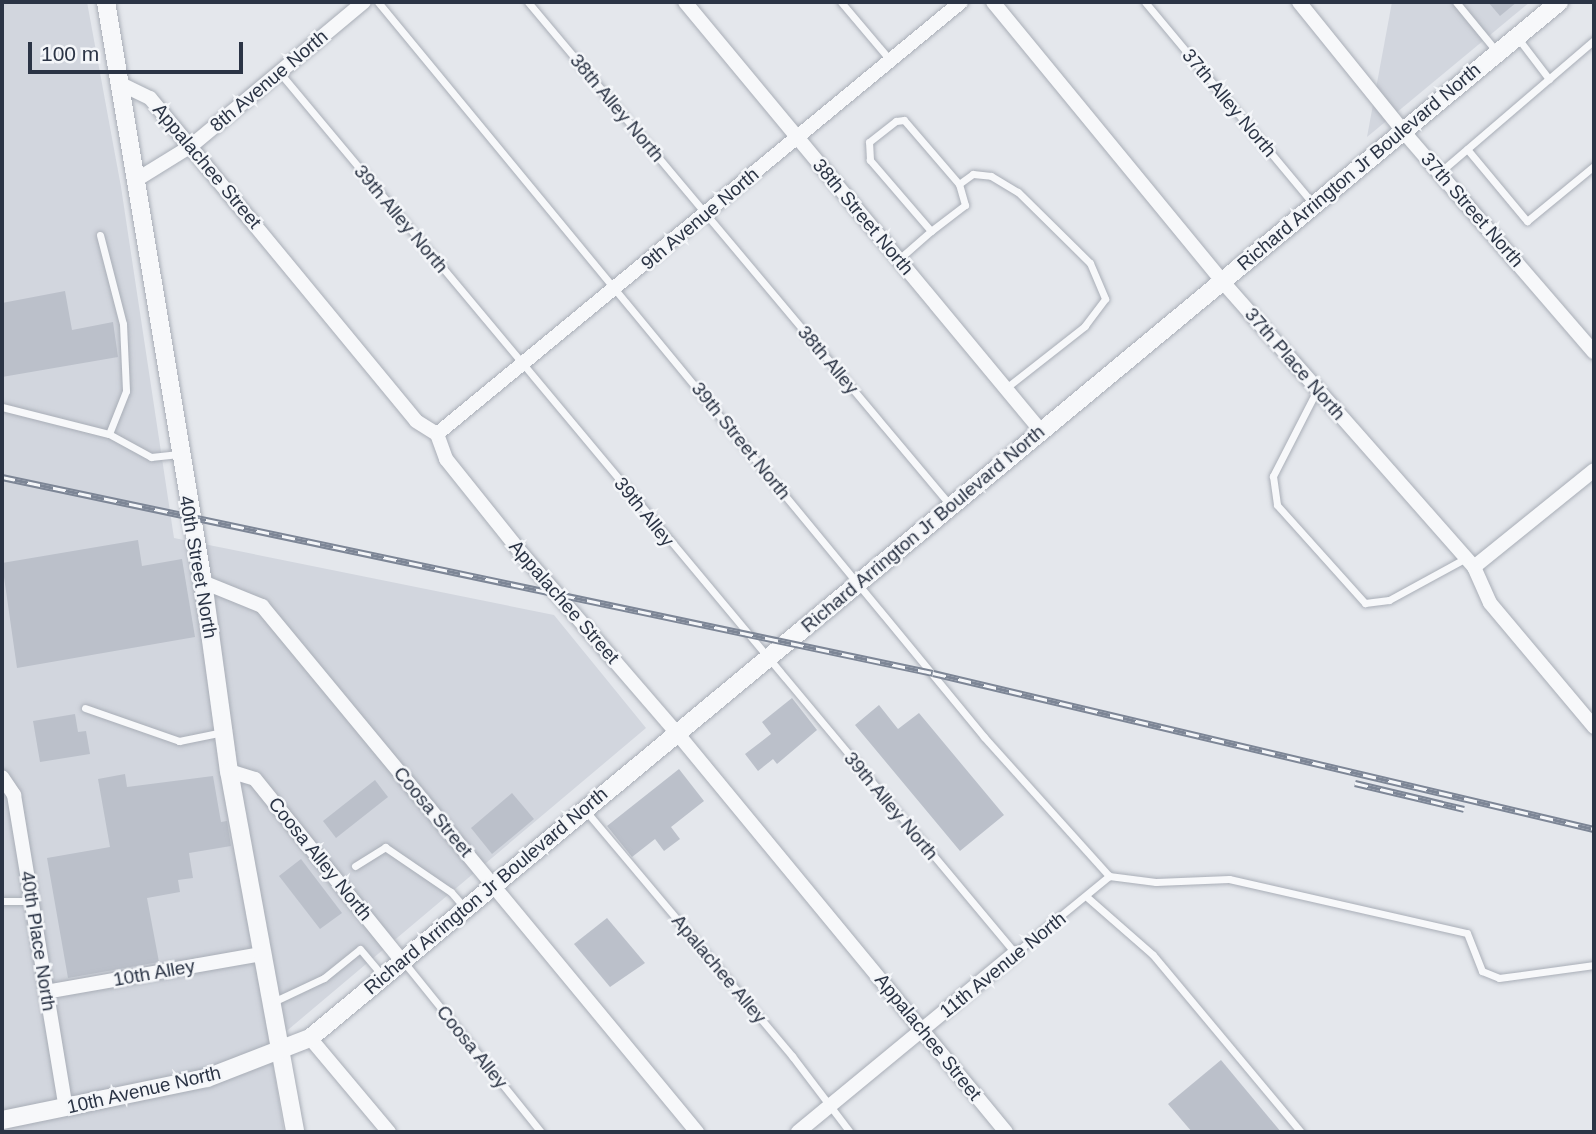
<!DOCTYPE html>
<style>
body{margin:0}
#map{position:relative;width:1596px;height:1134px;overflow:hidden;background:#e4e7ec;font-family:Helvetica,sans-serif}
div>[style]{position:absolute}
[style*='--x']{left:calc(var(--x)*1px);top:calc(var(--y)*1px);width:calc(var(--w)*1px);rotate:calc(var(--a)*1deg)}
.built>*{inset:0;background:#d2d6de}
.building>*{inset:0;background:#bbc0ca}
.roads{filter:drop-shadow(0 0 2px #a9aeb7) drop-shadow(0 0 2px #a9aeb7)}
.service>*{height:7px;margin:-3.5px;padding:0 3.5px;transform-origin:3.5px;border-radius:3.5px;background:#f7f8fa}
.minor>*{height:14px;margin:-7px;padding:0 7px;transform-origin:7px;border-radius:7px;background:#f7f8fa}
.tertiary>*{height:18px;margin:-9px;padding:0 9px;transform-origin:9px;border-radius:9px;background:#f7f8fa}
.rail>*{height:7px;margin-top:-3.5px;transform-origin:0;background:repeating-linear-gradient(90deg,#f4f6f9 0 13px,#7d8696 0 26px);box-sizing:border-box;border-block:2px solid #7d8696}
span{translate:-50% -50%;white-space:nowrap;text-align:center;line-height:1.15;-webkit-text-stroke:5px #f4f6f9;paint-order:stroke}
.street-label{font-size:19px;color:#2b3445}
.frame{position:absolute;inset:0;border:4px solid #2b3445;pointer-events:none}
.scale{position:absolute;left:28px;top:42px;width:215px;height:32px;box-sizing:border-box;border:4px solid #2b3445;border-top:0;padding-left:9px;font-size:21px;line-height:24px;white-space:nowrap;color:#2b3445;-webkit-text-stroke:5px #f4f6f9;paint-order:stroke}
</style>
<div id="map">
<div class="built">
<i style="clip-path:polygon(2px 2px,87px 2px,121px 187px,174px 538px,554px 615px,646px 728px,270px 1045px,284px 1132px,2px 1132px)"></i>
<i style="clip-path:polygon(1392px 2px,1530px 2px,1367px 137px)"></i>
</div>
<div class="building">
<i style="clip-path:polygon(1488px 2px,1517px 2px,1500px 16px)"></i>
<i style="clip-path:polygon(65px 291px,72px 330px,113px 322px,118px 357px,2px 377px,2px 303px)"></i>
<i style="clip-path:polygon(138px 540px,142px 566px,182px 559px,195px 637px,17px 668px,2px 563px)"></i>
<i style="clip-path:polygon(792px 698px,817px 730px,777px 764px,773px 759px,758px 771px,745px 754px,771px 734px,762px 722px)"></i>
<i style="clip-path:polygon(879px 705px,898px 729px,919px 713px,1004px 815px,960px 851px,855px 725px)"></i>
<i style="clip-path:polygon(75px 714px,78px 732px,86px 731px,90px 754px,40px 762px,33px 721px)"></i>
<i style="clip-path:polygon(679px 769px,704px 801px,671px 827px,680px 839px,664px 851px,655px 839px,632px 857px,607px 826px)"></i>
<i style="clip-path:polygon(125px 774px,127px 787px,213px 776px,221px 822px,227px 821px,231px 846px,189px 853px,193px 878px,178px 880px,180px 892px,147px 898px,159px 962px,68px 978px,47px 858px,110px 847px,98px 779px)"></i>
<i style="clip-path:polygon(375px 780px,388px 797px,336px 838px,323px 821px)"></i>
<i style="clip-path:polygon(512px 793px,534px 819px,492px 854px,471px 828px)"></i>
<i style="clip-path:polygon(301px 859px,342px 913px,320px 929px,279px 876px)"></i>
<i style="clip-path:polygon(607px 918px,645px 963px,610px 987px,574px 944px)"></i>
<i style="clip-path:polygon(1221px 1060px,1281px 1132px,1192px 1132px,1168px 1104px)"></i>
</div>
<div class="roads">
<div class="service">
<i style="--x:378;--y:2;--w:953;--a:50.49"></i>
<i style="--x:984;--y:737;--w:187;--a:48"></i>
<i style="--x:528;--y:2;--w:657;--a:50"></i>
<i style="--x:841;--y:2;--w:76;--a:49.8"></i>
<i style="--x:1145;--y:2;--w:264;--a:50.2"></i>
<i style="--x:1456;--y:2;--w:65;--a:50.6"></i>
<i style="--x:1517;--y:37;--w:53;--a:52.7"></i>
<i style="--x:280;--y:73;--w:1147;--a:50.13"></i>
<i style="--x:1015;--y:953;--w:122;--a:-39.3"></i>
<i style="--x:1467;--y:149;--w:94;--a:50.2"></i>
<i style="--x:1527;--y:221;--w:87;--a:-39.4"></i>
<i style="--x:1439;--y:173;--w:204;--a:-40.6"></i>
<i style="--x:959;--y:184;--w:22;--a:74"></i>
<i style="--x:965;--y:205;--w:43;--a:142.6"></i>
<i style="--x:931;--y:231;--w:94;--a:-130.7"></i>
<i style="--x:870;--y:160;--w:18;--a:-93"></i>
<i style="--x:869;--y:142;--w:34;--a:-38"></i>
<i style="--x:896;--y:121;--w:8;--a:-7"></i>
<i style="--x:904;--y:120;--w:84;--a:49.3"></i>
<i style="--x:959;--y:184;--w:17;--a:-36"></i>
<i style="--x:973;--y:174;--w:18;--a:6"></i>
<i style="--x:991;--y:176;--w:31;--a:31"></i>
<i style="--x:1018;--y:192;--w:101;--a:44.6"></i>
<i style="--x:1090;--y:263;--w:39;--a:67"></i>
<i style="--x:1105;--y:299;--w:34;--a:127"></i>
<i style="--x:1085;--y:326;--w:100;--a:141.9"></i>
<i style="--x:100;--y:235;--w:92;--a:75.5"></i>
<i style="--x:123;--y:324;--w:67;--a:87.4"></i>
<i style="--x:126;--y:391;--w:46;--a:111.6"></i>
<i style="--x:899;--y:259;--w:43;--a:-41.2"></i>
<i style="--x:1317;--y:390;--w:97;--a:117.1"></i>
<i style="--x:1273;--y:476;--w:29;--a:82"></i>
<i style="--x:1277;--y:505;--w:132;--a:48.1"></i>
<i style="--x:1365;--y:603;--w:24;--a:-7"></i>
<i style="--x:1389;--y:600;--w:88;--a:-28.6"></i>
<i style="--x:2;--y:407;--w:110;--a:14.2"></i>
<i style="--x:109;--y:434;--w:48;--a:28.7"></i>
<i style="--x:151;--y:457;--w:28;--a:-6"></i>
<i style="--x:85;--y:708;--w:100;--a:19.3"></i>
<i style="--x:179;--y:741;--w:45;--a:-11.6"></i>
<i style="--x:585;--y:810;--w:322;--a:49.9"></i>
<i style="--x:792;--y:1056;--w:96;--a:52.7"></i>
<i style="--x:355;--y:866;--w:36;--a:-32"></i>
<i style="--x:385;--y:847;--w:80;--a:34.3"></i>
<i style="--x:451;--y:892;--w:21;--a:49"></i>
<i style="--x:1109;--y:876;--w:47;--a:7.3"></i>
<i style="--x:1156;--y:882;--w:73;--a:-2.4"></i>
<i style="--x:1229;--y:879;--w:244;--a:12.8"></i>
<i style="--x:1467;--y:933;--w:41;--a:68.5"></i>
<i style="--x:1482;--y:971;--w:18;--a:22"></i>
<i style="--x:1499;--y:978;--w:96;--a:-7.8"></i>
<i style="--x:1088;--y:898;--w:86;--a:41.2"></i>
<i style="--x:1153;--y:955;--w:231;--a:50.1"></i>
<i style="--x:2;--y:901;--w:30;--a:0"></i>
<i style="--x:403;--y:961;--w:220;--a:51.1"></i>
<i style="--x:273;--y:1002;--w:56;--a:-25.2"></i>
<i style="--x:324;--y:978;--w:46;--a:-38.9"></i>
<i style="--x:360;--y:949;--w:35;--a:50"></i>
</div>
<div class="minor">
<i style="--x:685;--y:2;--w:557;--a:50.31"></i>
<i style="--x:993;--y:2;--w:361;--a:50.6"></i>
<i style="--x:1222;--y:281;--w:381;--a:48.6"></i>
<i style="--x:1474;--y:567;--w:39;--a:66"></i>
<i style="--x:1490;--y:603;--w:162;--a:50"></i>
<i style="--x:1299;--y:2;--w:166;--a:51.1"></i>
<i style="--x:1403;--y:131;--w:292;--a:49.2"></i>
<i style="--x:119;--y:83;--w:34;--a:26"></i>
<i style="--x:150;--y:98;--w:418;--a:50.5"></i>
<i style="--x:416;--y:421;--w:25;--a:32"></i>
<i style="--x:437;--y:434;--w:27;--a:70"></i>
<i style="--x:446;--y:459;--w:115;--a:51.3"></i>
<i style="--x:518;--y:549;--w:243;--a:49.2"></i>
<i style="--x:677;--y:733;--w:517;--a:50.49"></i>
<i style="--x:136;--y:180;--w:65;--a:-31.7"></i>
<i style="--x:191;--y:146;--w:225;--a:-39.8"></i>
<i style="--x:437;--y:434;--w:679;--a:-39.5"></i>
<i style="--x:1474;--y:567;--w:154;--a:-38.9"></i>
<i style="--x:203;--y:582;--w:64;--a:22.1"></i>
<i style="--x:262;--y:606;--w:683;--a:50.41"></i>
<i style="--x:229;--y:771;--w:27;--a:17"></i>
<i style="--x:255;--y:779;--w:234;--a:51.1"></i>
<i style="--x:2;--y:777;--w:22;--a:56"></i>
<i style="--x:14;--y:795;--w:317;--a:80.6"></i>
<i style="--x:46;--y:992;--w:219;--a:-10"></i>
<i style="--x:310;--y:1038;--w:123;--a:50"></i>
<i style="--x:798;--y:1132;--w:281;--a:-39.5"></i>
</div>
<div class="tertiary">
<i style="--x:106;--y:2;--w:588;--a:80.51"></i>
<i style="--x:203;--y:582;--w:191;--a:82.2"></i>
<i style="--x:229;--y:771;--w:367;--a:79.6"></i>
<i style="--x:2;--y:1120;--w:209;--a:-11.6"></i>
<i style="--x:207;--y:1078;--w:110;--a:-21.2"></i>
<i style="--x:310;--y:1038;--w:1623;--a:-39.67"></i>
</div>
</div>
<div class="rail">
<i style="--x:2;--y:477;--w:951;--a:11.89"></i>
<i style="--x:933;--y:673;--w:679;--a:13.28"></i>
<i style="--x:1355;--y:783;--w:112;--a:13.4"></i>
</div>
<div class="street-label">
<span style="left:269px;top:81px;rotate:-40deg">8th Avenue North</span>
<span style="left:1229px;top:103px;rotate:50deg">37th Alley North</span>
<span style="left:617px;top:108px;rotate:50deg">38th Alley North</span>
<span style="left:207px;top:166px;rotate:50deg">Appalachee Street</span>
<span style="left:1359px;top:167px;rotate:-40deg">Richard Arrington Jr Boulevard North</span>
<span style="left:1472px;top:210px;rotate:49deg">37th Street North</span>
<span style="left:863px;top:217px;rotate:50deg">38th Street North</span>
<span style="left:401px;top:219px;rotate:50deg">39th Alley North</span>
<span style="left:700px;top:219px;rotate:-40deg">9th Avenue North</span>
<span style="left:828px;top:360px;rotate:50deg">38th Alley</span>
<span style="left:1295px;top:364px;rotate:49deg">37th Place North</span>
<span style="left:741px;top:441px;rotate:51deg">39th Street North</span>
<span style="left:644px;top:512px;rotate:51deg">39th Alley</span>
<span style="left:923px;top:529px;rotate:-40deg">Richard Arrington Jr Boulevard North</span>
<span style="left:198px;top:567px;rotate:80deg">40th Street North</span>
<span style="left:564px;top:602px;rotate:49deg">Appalachee Street</span>
<span style="left:891px;top:806px;rotate:50deg">39th Alley North</span>
<span style="left:433px;top:812px;rotate:50deg">Coosa Street</span>
<span style="left:320px;top:859px;rotate:51deg">Coosa Alley North</span>
<span style="left:486px;top:891px;rotate:-40deg">Richard Arrington Jr Boulevard North</span>
<span style="left:38px;top:941px;rotate:81deg">40th Place North</span>
<span style="left:1003px;top:965px;rotate:-39deg">11th Avenue North</span>
<span style="left:719px;top:969px;rotate:50deg">Apalachee Alley</span>
<span style="left:154px;top:973px;rotate:-10deg">10th Alley</span>
<span style="left:928px;top:1037px;rotate:51deg">Appalachee Street</span>
<span style="left:472px;top:1047px;rotate:51deg">Coosa Alley</span>
<span style="left:144px;top:1090px;rotate:-13deg">10th Avenue North</span>
</div>
<div class="frame"></div>
<div class="scale">100 m</div>
</div>
